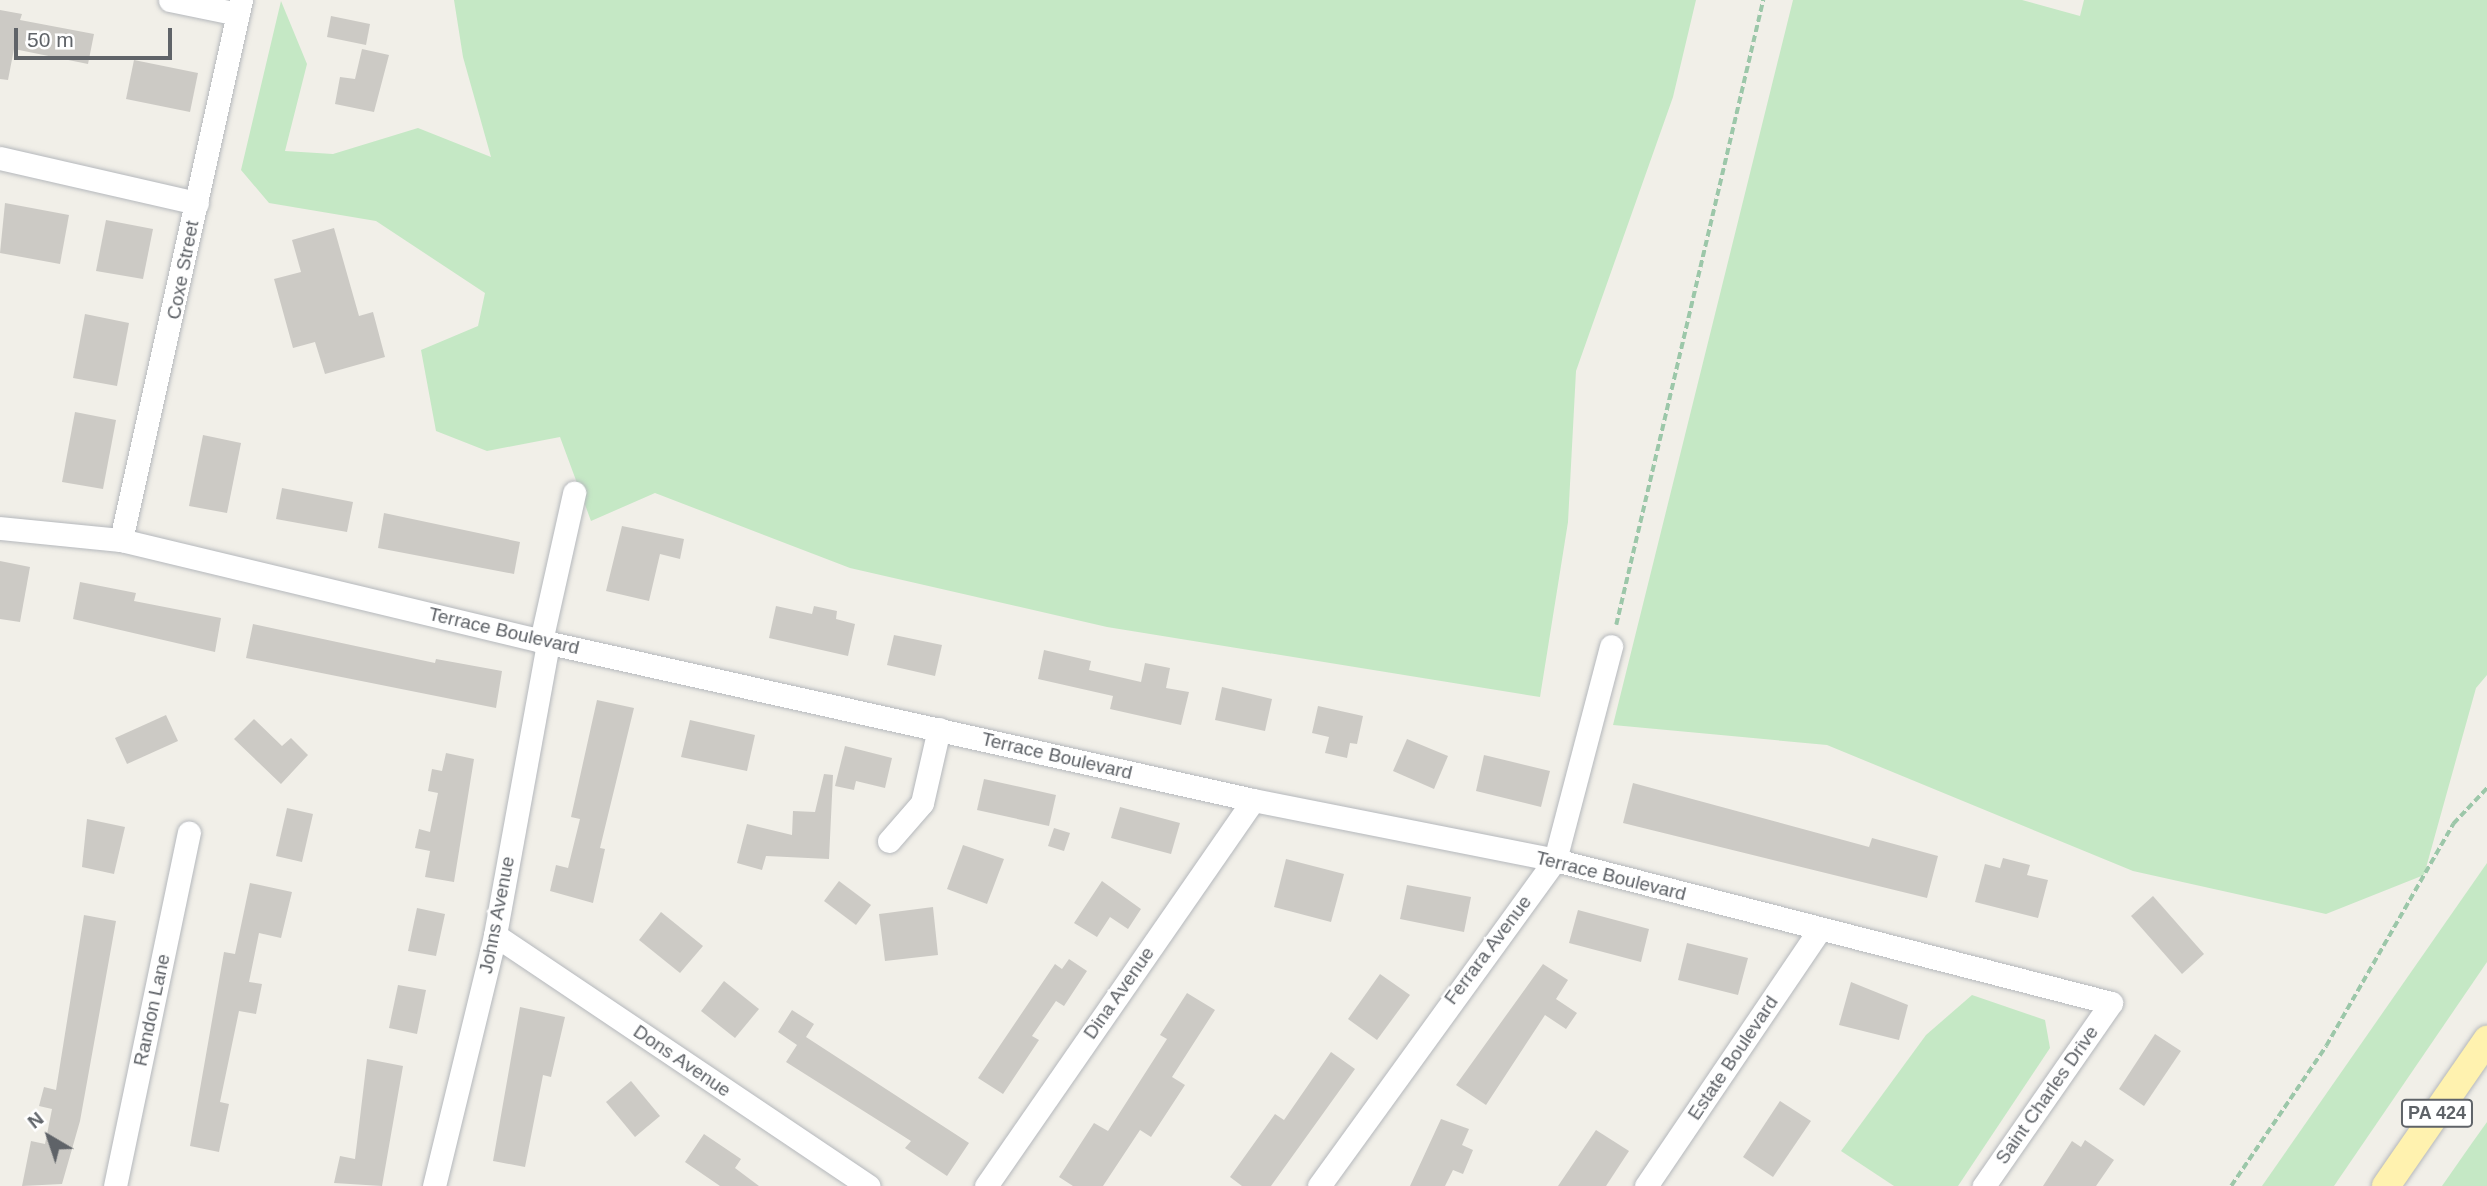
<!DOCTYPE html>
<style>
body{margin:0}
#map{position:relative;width:2487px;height:1186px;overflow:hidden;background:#f1efe8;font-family:Helvetica,sans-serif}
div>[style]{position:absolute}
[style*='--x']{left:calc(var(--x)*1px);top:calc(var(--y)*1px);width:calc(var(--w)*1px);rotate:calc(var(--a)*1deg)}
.green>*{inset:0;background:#c5e8c5}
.building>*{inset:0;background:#cccac5}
.path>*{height:3.5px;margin-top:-1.75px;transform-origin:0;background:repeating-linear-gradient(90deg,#9cc7a9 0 7px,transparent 0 10.5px)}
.roads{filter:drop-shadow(0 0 2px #b5b8bc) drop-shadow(0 0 2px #b5b8bc)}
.minor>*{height:23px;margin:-11.5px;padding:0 11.5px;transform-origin:11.5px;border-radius:11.5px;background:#fff}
.major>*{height:28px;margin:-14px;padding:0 14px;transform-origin:14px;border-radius:14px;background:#fff2af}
span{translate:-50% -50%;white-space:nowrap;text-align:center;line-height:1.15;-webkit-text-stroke:5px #fff;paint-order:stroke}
.shield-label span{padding:2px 5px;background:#fff;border:2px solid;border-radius:5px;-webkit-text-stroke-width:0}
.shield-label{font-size:18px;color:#5f6368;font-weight:700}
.street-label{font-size:19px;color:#5f6368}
.north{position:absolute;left:14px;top:1102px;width:70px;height:70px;-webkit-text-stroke:5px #fff;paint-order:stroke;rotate:321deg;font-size:19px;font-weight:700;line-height:28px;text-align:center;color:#5f6368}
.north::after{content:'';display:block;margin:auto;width:24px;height:32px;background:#5f6368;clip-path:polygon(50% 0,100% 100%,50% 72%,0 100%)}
.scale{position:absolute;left:14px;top:28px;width:158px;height:32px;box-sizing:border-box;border:4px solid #5f6368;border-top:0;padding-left:9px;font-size:21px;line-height:24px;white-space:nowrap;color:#5f6368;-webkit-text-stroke:5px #fff;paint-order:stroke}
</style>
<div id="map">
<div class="green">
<i style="clip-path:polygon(454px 0,1696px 0,1673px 97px,1576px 371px,1568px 522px,1540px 697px,1107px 627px,850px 568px,655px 493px,591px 521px,560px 437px,487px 451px,436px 431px,421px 350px,478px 326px,485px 293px,376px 221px,269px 203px,241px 170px,281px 1px,307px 64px,285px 151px,333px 154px,418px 128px,491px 157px,463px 57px)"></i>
<i style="clip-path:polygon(1793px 0,2022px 0,2080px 16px,2084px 0,2487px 0,2487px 675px,2476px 688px,2424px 875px,2326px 914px,2133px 871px,1827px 745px,1613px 725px)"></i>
<i style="clip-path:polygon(2487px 863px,2487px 962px,2334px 1186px,2262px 1186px)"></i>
<i style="clip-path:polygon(1972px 995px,2045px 1020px,2050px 1048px,1958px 1186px,1894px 1186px,1841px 1151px,1926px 1035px)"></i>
<i style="clip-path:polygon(2487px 1122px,2487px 1186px,2442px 1186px,2472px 1143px)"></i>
</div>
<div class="building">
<i style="clip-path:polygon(0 10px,22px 14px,20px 20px,94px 34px,88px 64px,14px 49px,8px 80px,0 79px)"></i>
<i style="clip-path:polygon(331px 16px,370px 24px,366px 45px,327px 37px)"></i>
<i style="clip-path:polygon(362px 49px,389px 55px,374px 112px,335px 104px,340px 77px,355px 79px)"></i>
<i style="clip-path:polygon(134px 60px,198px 73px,190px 112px,126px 99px)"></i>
<i style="clip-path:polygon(5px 203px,69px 215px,60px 264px,0 253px)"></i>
<i style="clip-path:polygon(106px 220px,153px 229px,143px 279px,96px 271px)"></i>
<i style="clip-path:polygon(334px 228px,359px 316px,373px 312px,385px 357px,325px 374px,315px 342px,293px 348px,274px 279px,301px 272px,292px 240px)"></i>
<i style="clip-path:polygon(85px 314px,129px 323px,117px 386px,73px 378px)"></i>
<i style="clip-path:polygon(75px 412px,116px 420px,103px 489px,62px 482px)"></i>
<i style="clip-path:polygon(203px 435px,241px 443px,227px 513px,189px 506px)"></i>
<i style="clip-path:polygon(282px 488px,353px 502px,347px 532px,276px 519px)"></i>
<i style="clip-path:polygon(384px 513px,520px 542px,514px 574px,378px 548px)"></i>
<i style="clip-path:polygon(622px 526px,684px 539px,680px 559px,660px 554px,649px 601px,606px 591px)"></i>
<i style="clip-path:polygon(0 561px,30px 567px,20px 622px,0 619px)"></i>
<i style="clip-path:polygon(80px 582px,136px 593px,134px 601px,221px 618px,215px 652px,73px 619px)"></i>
<i style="clip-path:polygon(776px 606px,812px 614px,814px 606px,837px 611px,836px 619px,855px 624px,848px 656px,769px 638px)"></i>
<i style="clip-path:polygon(253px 624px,435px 663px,436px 659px,502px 671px,496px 708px,246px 658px)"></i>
<i style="clip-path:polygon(894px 635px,942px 645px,935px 676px,887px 665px)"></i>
<i style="clip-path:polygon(1044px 650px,1091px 661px,1089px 670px,1141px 682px,1145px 663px,1170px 668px,1166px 688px,1189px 692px,1181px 725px,1110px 709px,1113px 696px,1038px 679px)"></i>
<i style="clip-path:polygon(1222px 687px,1272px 699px,1265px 731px,1215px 720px)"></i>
<i style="clip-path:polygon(597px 700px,634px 708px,600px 848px,605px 849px,593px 903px,550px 891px,556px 865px,568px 868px,580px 819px,571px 817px)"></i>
<i style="clip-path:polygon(1318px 706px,1363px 716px,1357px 744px,1350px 743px,1347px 758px,1325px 753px,1329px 737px,1312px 733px)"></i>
<i style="clip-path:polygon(166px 715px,178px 741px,127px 764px,115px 738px)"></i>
<i style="clip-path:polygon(254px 719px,282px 746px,291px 738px,308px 755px,281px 784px,234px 739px)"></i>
<i style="clip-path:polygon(690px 720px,755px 735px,747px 771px,681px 757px)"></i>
<i style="clip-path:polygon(1407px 739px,1448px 756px,1434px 789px,1393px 771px)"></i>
<i style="clip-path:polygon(845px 746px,892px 758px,885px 788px,856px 781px,854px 790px,835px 786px)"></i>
<i style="clip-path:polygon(446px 753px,474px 759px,454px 882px,425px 877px,430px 851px,415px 848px,419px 829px,430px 832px,438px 793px,428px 791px,432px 769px,442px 771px)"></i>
<i style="clip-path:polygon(1484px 755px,1550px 771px,1541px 807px,1476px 791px)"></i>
<i style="clip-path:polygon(824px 774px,833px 775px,829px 859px,766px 856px,762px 870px,737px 863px,747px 824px,792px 835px,793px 811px,815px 812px)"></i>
<i style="clip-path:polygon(984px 779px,1056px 795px,1049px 826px,977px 810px)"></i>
<i style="clip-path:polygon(1633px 783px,1869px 847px,1872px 838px,1938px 856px,1927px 898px,1623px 823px)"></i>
<i style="clip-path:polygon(1120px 807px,1180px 823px,1171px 854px,1111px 838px)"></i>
<i style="clip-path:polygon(287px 808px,313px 814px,302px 862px,276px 856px)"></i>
<i style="clip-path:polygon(87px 819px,125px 827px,114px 874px,82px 867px)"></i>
<i style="clip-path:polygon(1054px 828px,1070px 833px,1064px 851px,1048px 846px)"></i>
<i style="clip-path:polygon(963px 845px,1004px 859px,987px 904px,947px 889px)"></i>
<i style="clip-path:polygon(2003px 858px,2030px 865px,2027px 875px,2048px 880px,2038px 918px,1975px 902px,1985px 864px,2000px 868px)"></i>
<i style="clip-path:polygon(1286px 859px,1344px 874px,1331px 922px,1274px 907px)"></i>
<i style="clip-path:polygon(839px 881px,871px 905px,856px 925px,824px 901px)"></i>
<i style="clip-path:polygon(1102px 881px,1141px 909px,1128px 929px,1110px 917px,1097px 937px,1074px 923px)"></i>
<i style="clip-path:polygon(250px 883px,292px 892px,281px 938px,259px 933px,249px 982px,262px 984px,256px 1014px,239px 1011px,220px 1102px,229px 1104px,219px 1152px,190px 1146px,224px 952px,235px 954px)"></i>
<i style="clip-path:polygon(1407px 885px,1471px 897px,1464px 932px,1400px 919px)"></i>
<i style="clip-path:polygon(2153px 896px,2204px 954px,2182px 974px,2131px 916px)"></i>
<i style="clip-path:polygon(933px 907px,938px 955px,885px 961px,879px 914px)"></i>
<i style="clip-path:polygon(417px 908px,445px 914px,436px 956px,408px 951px)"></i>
<i style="clip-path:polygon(1578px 910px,1649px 929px,1641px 962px,1569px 943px)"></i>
<i style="clip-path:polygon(661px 912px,703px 946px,680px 973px,639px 940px)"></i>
<i style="clip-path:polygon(84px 915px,116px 921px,80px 1121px,62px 1184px,22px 1186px,31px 1141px,45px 1144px,52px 1109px,39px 1106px,44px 1087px,56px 1090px)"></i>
<i style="clip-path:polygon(1687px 943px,1748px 958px,1738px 995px,1678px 980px)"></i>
<i style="clip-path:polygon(1069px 959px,1087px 971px,1064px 1006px,1056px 1001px,1032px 1036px,1039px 1040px,1003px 1094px,978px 1078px,1055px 964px,1062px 969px)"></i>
<i style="clip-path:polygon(1543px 964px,1568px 980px,1556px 999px,1577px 1013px,1566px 1029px,1545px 1015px,1486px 1105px,1456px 1085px)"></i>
<i style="clip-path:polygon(1380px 974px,1410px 995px,1377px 1040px,1348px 1019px)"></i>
<i style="clip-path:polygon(724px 981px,759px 1009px,735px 1038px,701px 1011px)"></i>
<i style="clip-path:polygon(1851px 982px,1908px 1005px,1899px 1040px,1839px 1025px)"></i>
<i style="clip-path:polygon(398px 985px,426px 990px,417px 1034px,389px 1028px)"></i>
<i style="clip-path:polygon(1187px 993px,1215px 1010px,1172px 1077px,1185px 1085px,1151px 1137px,1140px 1130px,1103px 1186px,1073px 1186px,1059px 1177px,1094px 1123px,1108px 1131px,1167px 1039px,1160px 1035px)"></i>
<i style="clip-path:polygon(520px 1007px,565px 1017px,551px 1077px,543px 1075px,525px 1167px,493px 1161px)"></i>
<i style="clip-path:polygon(792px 1010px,814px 1024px,806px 1037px,969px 1143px,947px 1176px,905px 1148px,911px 1141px,786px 1062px,797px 1045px,778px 1032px)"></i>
<i style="clip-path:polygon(2155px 1034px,2181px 1051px,2144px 1106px,2119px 1089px)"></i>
<i style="clip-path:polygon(1331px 1052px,1355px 1069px,1271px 1186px,1242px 1186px,1230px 1177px,1275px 1114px,1284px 1120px)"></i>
<i style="clip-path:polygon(367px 1059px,403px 1066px,382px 1186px,334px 1183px,340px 1156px,355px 1159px)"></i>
<i style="clip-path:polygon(631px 1081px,660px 1116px,635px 1137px,606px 1102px)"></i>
<i style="clip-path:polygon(1780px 1101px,1811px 1121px,1773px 1177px,1743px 1157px)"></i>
<i style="clip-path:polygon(1441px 1119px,1469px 1129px,1462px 1145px,1473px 1150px,1463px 1174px,1453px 1170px,1445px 1186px,1410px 1186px)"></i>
<i style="clip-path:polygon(1596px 1130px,1629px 1151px,1606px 1186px,1558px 1186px)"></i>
<i style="clip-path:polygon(704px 1134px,741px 1159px,735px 1168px,759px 1186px,720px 1186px,685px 1162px)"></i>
<i style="clip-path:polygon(2085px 1140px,2114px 1160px,2096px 1186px,2043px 1186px,2072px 1141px,2081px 1147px)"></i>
</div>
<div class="path">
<i style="--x:1616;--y:625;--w:642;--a:-76.76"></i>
<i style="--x:2231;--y:1186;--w:169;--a:-55.8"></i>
<i style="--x:2326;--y:1046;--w:256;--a:-60.2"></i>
<i style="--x:2453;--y:824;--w:50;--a:-46.6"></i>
</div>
<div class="roads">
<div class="minor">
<i style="--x:170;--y:0;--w:69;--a:11.6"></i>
<i style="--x:0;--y:158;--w:202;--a:12.9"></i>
<i style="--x:0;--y:528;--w:122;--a:5.7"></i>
<i style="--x:121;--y:540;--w:432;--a:13.5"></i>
<i style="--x:541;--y:641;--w:730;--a:12.59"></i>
<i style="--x:1253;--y:800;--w:308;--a:11.2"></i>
<i style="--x:1555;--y:860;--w:574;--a:14.42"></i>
<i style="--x:2111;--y:1003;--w:223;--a:124.8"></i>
<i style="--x:121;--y:540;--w:553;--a:-77.47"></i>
<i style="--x:541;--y:641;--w:152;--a:-77.4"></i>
<i style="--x:889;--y:841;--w:50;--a:-49"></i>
<i style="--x:922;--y:803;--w:76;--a:-77.1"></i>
<i style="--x:495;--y:935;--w:450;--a:33.9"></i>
<i style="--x:115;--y:1186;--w:361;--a:-78.2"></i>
<i style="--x:434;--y:1186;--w:258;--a:-76.3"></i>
<i style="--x:495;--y:935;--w:298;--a:-79.7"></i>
<i style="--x:986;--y:1186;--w:469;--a:-55.3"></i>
<i style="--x:1319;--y:1186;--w:402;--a:-54.1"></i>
<i style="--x:1555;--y:860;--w:221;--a:-75.3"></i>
<i style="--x:1646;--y:1186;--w:310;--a:-55.9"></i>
</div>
<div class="major">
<i style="--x:2386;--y:1186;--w:178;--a:-55.3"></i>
</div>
</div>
<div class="shield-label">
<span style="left:2437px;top:1113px">PA 424</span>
</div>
<div class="street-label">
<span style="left:183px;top:270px;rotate:-79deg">Coxe Street</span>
<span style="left:504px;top:631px;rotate:13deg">Terrace Boulevard</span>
<span style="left:1057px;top:756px;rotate:13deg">Terrace Boulevard</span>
<span style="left:1611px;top:876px;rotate:14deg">Terrace Boulevard</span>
<span style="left:497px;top:915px;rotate:-79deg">Johns Avenue</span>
<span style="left:1488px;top:950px;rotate:-53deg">Ferrara Avenue</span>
<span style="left:1119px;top:993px;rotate:-55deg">Dina Avenue</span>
<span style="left:152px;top:1010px;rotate:-78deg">Randon Lane</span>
<span style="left:1733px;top:1058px;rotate:-56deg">Estate Boulevard</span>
<span style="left:682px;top:1061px;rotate:34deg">Dons Avenue</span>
<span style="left:2047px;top:1095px;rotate:-55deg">Saint Charles Drive</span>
</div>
<div class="north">N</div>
<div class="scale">50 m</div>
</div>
